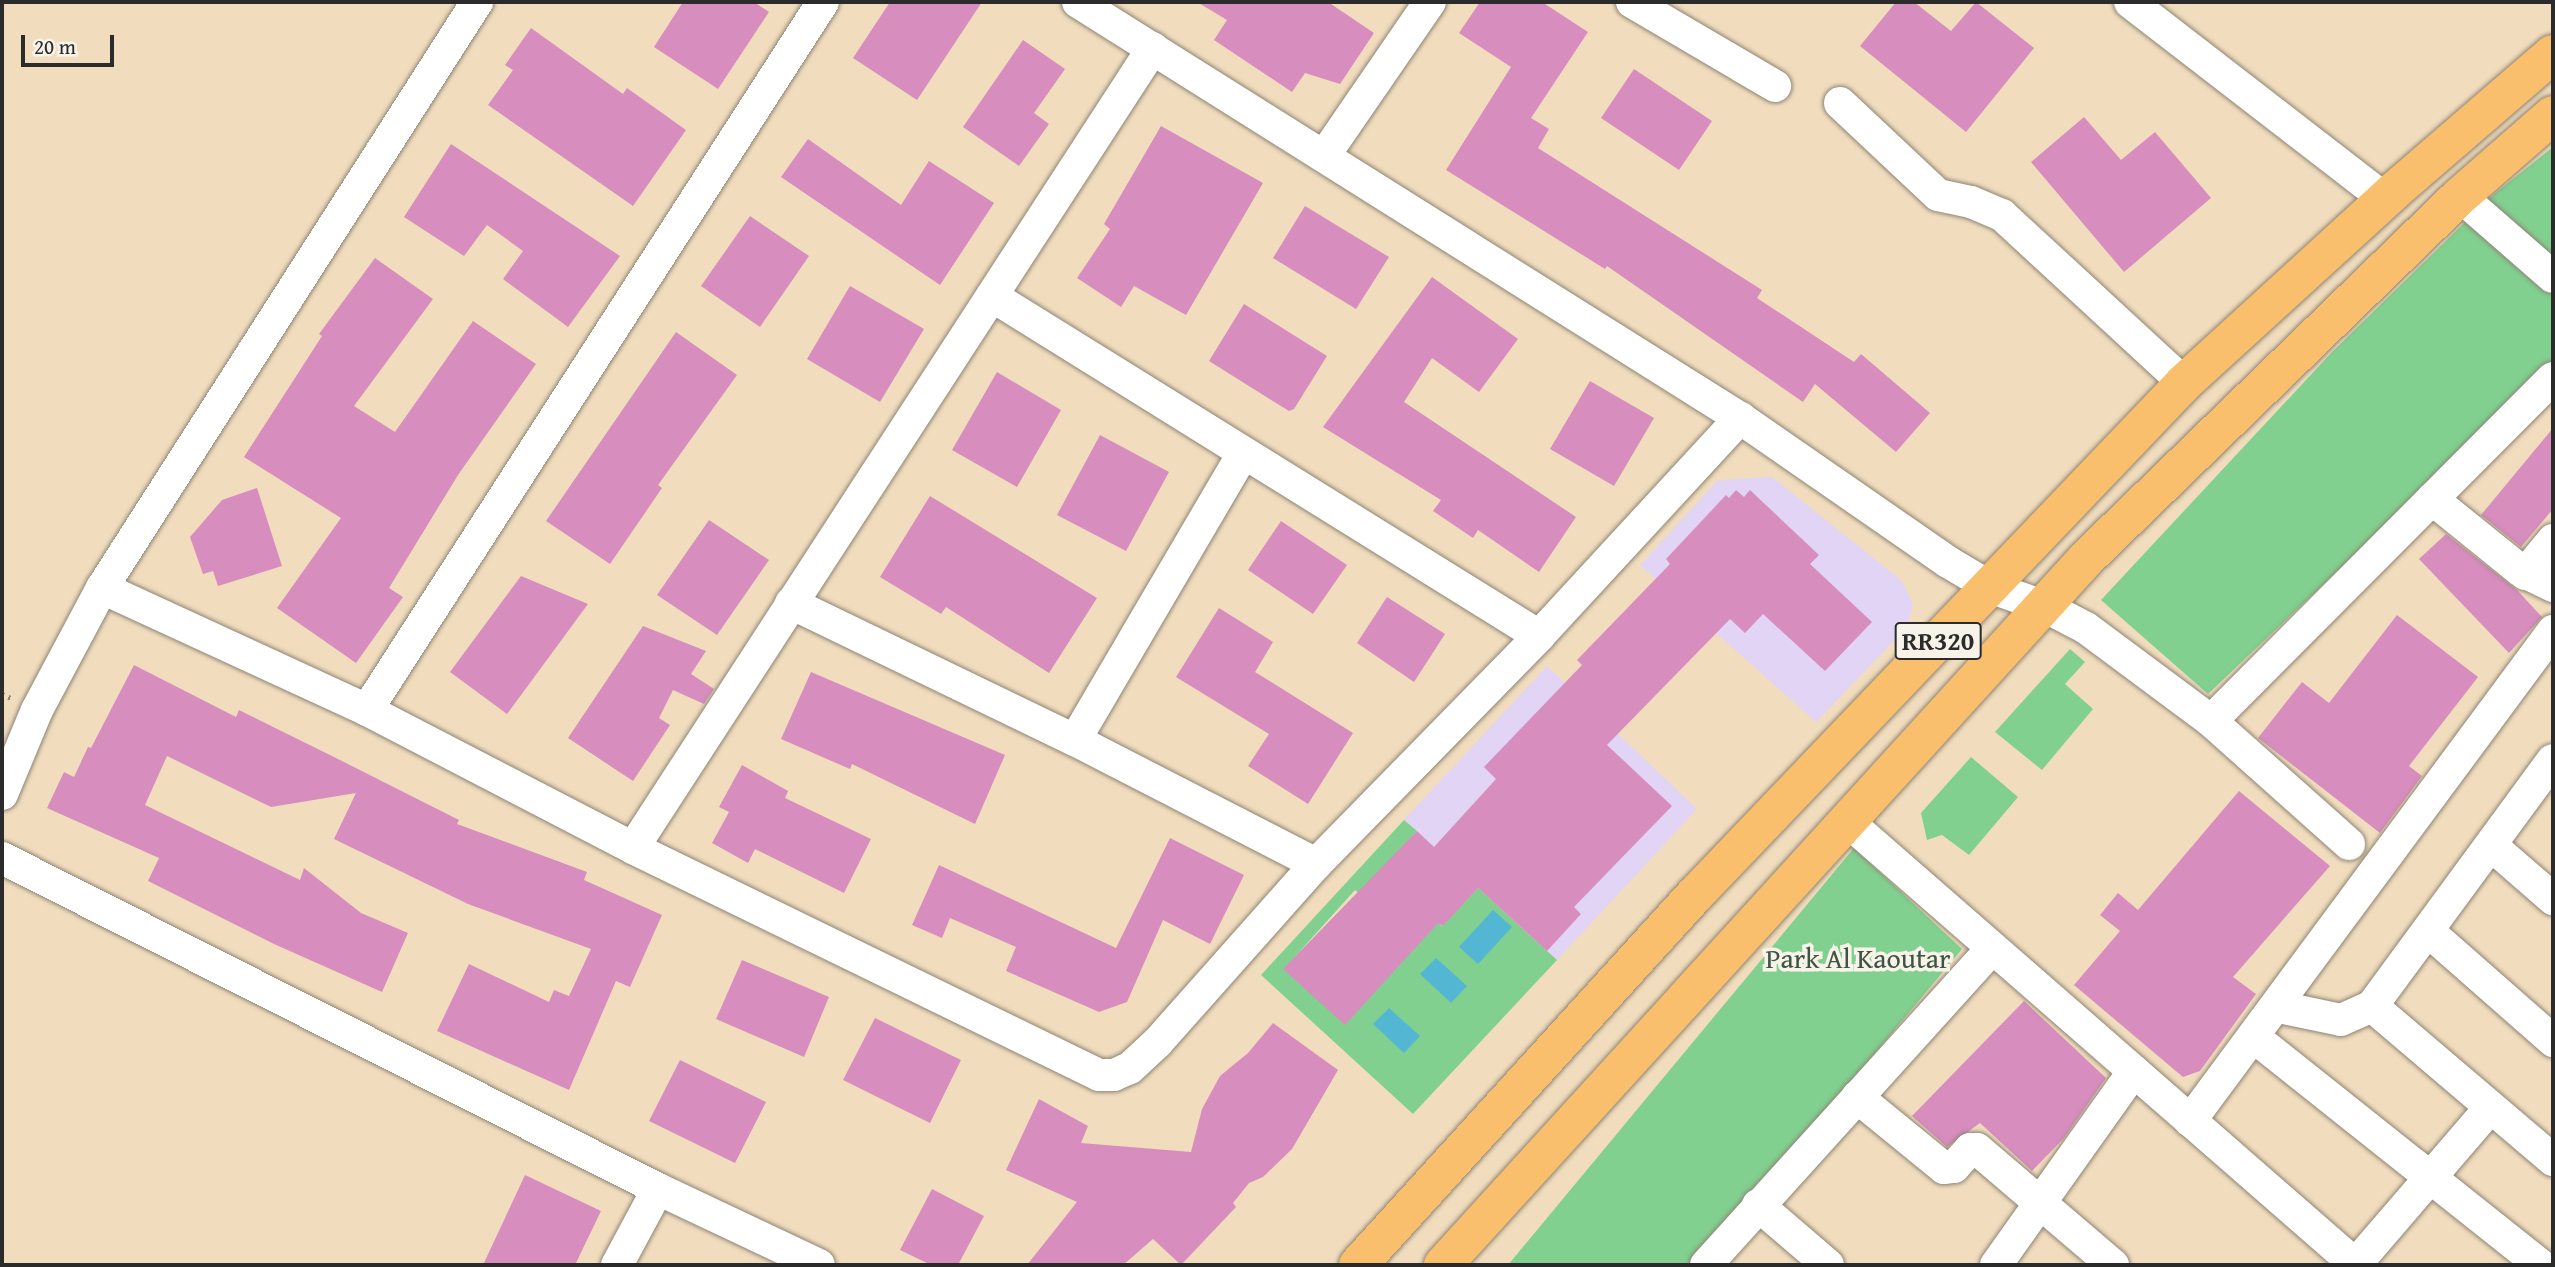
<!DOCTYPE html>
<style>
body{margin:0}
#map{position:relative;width:2555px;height:1267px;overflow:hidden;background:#f1ddbe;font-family:"Gentium Book Plus",serif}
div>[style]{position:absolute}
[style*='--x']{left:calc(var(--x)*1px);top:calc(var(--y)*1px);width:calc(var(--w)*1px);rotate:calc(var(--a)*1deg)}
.built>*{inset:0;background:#e1d4f4}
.green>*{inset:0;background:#81d090}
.water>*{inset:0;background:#53b6d2}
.building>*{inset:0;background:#d78dbe}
.path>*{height:4.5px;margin-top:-2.25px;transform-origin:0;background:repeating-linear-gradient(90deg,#8e8474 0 2px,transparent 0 7px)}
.roads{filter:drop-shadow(0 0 2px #8e8474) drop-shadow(0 0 2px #8e8474)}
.street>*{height:32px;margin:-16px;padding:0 16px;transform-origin:16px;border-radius:16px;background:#fff}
.primary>*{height:38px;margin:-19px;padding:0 19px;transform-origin:19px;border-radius:19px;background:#f9bf6d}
span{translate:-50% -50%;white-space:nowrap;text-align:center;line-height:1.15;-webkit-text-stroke:7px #f7f3e8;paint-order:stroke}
.shield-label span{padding:2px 5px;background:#f7f3e8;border:2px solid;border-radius:5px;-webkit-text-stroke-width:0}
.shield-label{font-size:26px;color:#2b2b2b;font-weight:700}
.park-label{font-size:28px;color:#405444}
.frame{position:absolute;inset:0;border:4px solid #2b2b2b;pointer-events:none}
.scale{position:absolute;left:21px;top:35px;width:93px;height:32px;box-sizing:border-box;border:4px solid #2b2b2b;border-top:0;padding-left:9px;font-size:21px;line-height:24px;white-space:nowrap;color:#2b2b2b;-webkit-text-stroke:5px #f7f3e8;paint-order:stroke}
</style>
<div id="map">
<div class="built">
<i style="clip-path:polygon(1772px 477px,1902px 581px,1913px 605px,1907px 627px,1816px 722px,1640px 565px,1718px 480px)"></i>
<i style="clip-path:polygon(1547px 666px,1697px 809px,1557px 960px,1404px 820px)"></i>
</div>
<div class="green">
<i style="clip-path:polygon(2553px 147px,2553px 366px,2208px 694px,2101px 600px,2332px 352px,2494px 194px)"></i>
<i style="clip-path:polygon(2070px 649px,2085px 662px,2065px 684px,2093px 709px,2042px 770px,1995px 732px)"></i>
<i style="clip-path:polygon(1971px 757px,2018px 797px,1969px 855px,1942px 835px,1927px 840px,1921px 813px)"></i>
<i style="clip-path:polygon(evenodd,1404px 820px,1417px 831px,1381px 870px,1442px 926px,1478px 888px,1557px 960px,1413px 1114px,1261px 975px,1404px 820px,1355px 890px,1417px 946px,1284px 969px,1319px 930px,1355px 890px)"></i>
<i style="clip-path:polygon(1854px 848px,1962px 949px,1698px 1265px,1508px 1265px)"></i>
</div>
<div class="water">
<i style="clip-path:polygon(1493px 910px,1512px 927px,1478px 964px,1459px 947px)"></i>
<i style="clip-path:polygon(1436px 958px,1467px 986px,1451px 1003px,1420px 974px)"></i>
<i style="clip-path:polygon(1389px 1008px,1420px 1036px,1404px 1053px,1373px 1024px)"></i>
</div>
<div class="building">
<i style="clip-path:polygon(683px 2px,754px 2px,769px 12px,718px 89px,654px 47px)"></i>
<i style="clip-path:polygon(890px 2px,982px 2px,917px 100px,853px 58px)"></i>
<i style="clip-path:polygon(1197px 2px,1328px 2px,1374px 33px,1340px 84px,1305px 73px,1292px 92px,1214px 40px,1227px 20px)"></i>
<i style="clip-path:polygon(1480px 2px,1542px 2px,1588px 32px,1531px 118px,1549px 129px,1538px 148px,1762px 290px,1757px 298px,1854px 362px,1861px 354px,1930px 413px,1896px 452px,1815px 384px,1803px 402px,1607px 266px,1605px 269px,1446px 170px,1511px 67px,1459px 33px)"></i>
<i style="clip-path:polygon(1896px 2px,1914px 2px,1951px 31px,1976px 2px,2034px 48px,1966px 132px,1860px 46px)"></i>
<i style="clip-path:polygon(531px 28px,623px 94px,627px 88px,686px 130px,633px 206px,488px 105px,513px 70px,505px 65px)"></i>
<i style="clip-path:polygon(1023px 40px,1065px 69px,1034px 113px,1049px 124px,1019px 166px,963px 127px)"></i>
<i style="clip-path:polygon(1634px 69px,1712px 121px,1679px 170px,1601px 118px)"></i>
<i style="clip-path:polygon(2084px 117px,2121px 160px,2155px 132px,2211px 198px,2124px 272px,2031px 162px)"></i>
<i style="clip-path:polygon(1161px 126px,1263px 183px,1186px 315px,1134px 286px,1121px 307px,1077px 278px,1110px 229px,1104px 224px)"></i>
<i style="clip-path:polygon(808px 139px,901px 205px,929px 161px,994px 203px,940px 285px,781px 177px)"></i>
<i style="clip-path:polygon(451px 144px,620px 256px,568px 327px,503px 279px,523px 251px,487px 225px,464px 256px,404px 217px)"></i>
<i style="clip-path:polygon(1305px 206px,1389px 257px,1356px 309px,1273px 258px)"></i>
<i style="clip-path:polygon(750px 216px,809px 256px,760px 327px,701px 286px)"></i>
<i style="clip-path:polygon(375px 258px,433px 299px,354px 406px,395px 432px,473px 321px,536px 364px,458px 475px,389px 588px,403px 597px,356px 663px,277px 608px,341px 518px,244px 457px,322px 336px,319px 334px)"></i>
<i style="clip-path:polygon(1432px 277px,1518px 339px,1479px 392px,1432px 358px,1404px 402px,1576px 517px,1539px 572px,1478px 530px,1473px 538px,1433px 511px,1441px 500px,1323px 427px)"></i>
<i style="clip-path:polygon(850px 286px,924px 329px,880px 402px,807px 359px)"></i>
<i style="clip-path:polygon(1244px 304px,1327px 356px,1294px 409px,1289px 411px,1209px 361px)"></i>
<i style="clip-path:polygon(676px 332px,737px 375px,658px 485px,662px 488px,610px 564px,546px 521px)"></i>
<i style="clip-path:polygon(997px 372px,1061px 410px,1017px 487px,952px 450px)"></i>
<i style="clip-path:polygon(1590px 381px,1654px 418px,1614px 486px,1550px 449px)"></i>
<i style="clip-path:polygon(2553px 428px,2553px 509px,2521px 547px,2481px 515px)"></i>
<i style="clip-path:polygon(1100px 435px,1169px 472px,1126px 551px,1057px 515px)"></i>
<i style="clip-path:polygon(257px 488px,282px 566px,218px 586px,213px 571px,203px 574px,190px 537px,222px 500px)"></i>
<i style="clip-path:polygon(1736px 490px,1744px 497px,1750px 490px,1819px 555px,1810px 564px,1872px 622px,1825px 671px,1763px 614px,1745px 633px,1730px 619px,1607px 745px,1672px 806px,1574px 907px,1581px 914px,1547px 951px,1478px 888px,1443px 926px,1438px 923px,1345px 1025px,1283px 969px,1417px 831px,1434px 847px,1496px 779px,1484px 767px,1582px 665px,1577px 660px,1670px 564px,1666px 559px,1726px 495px,1729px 498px)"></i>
<i style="clip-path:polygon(930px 496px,1097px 598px,1049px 673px,946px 607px,941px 614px,880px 577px)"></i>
<i style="clip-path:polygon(709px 520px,769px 560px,717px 635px,657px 595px)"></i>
<i style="clip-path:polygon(1281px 521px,1347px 565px,1313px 614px,1248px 570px)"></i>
<i style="clip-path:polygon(2446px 534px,2517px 590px,2542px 617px,2509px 653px,2419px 559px)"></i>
<i style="clip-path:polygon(521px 576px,588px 604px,507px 714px,450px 672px)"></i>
<i style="clip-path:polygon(1387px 597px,1445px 634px,1414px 682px,1357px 643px)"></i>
<i style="clip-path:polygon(1219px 608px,1273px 642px,1255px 672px,1353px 733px,1308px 804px,1248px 766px,1269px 734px,1176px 677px)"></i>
<i style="clip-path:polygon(2397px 615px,2478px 677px,2409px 766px,2422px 776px,2380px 833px,2258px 738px,2302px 682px,2329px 703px)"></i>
<i style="clip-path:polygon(643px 626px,706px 651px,691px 674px,714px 689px,704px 704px,673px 690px,659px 718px,670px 725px,633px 781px,568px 738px)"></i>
<i style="clip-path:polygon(134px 665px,236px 717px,239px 710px,336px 758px,459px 820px,457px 824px,587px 872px,584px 880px,662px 915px,630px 987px,616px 981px,569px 1090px,437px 1031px,469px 964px,549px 1002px,554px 990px,569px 996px,591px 949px,468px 904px,334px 839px,356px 793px,271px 807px,167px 756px,145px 805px,300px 880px,304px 868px,361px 913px,408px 933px,382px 992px,274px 944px,148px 881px,159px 858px,47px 808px,64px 772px,74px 777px,88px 747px,91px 748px)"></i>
<i style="clip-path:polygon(811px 672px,1005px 755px,975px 824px,852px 764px,850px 769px,781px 739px)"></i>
<i style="clip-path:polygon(742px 765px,788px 791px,785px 798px,871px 839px,844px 893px,755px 849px,748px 863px,712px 843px,729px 812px,719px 807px)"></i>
<i style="clip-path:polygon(2239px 791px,2330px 866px,2233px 977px,2256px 994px,2200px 1071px,2183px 1077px,2074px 985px,2120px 931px,2100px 915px,2118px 893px,2138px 910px)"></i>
<i style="clip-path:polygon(1170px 838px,1244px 875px,1210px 944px,1163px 920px,1127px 1002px,1099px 1012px,1006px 971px,1016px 947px,950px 918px,942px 938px,912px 925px,939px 865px,1116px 948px)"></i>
<i style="clip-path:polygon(742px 960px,829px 997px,804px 1057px,716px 1019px)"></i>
<i style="clip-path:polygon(2024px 1001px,2106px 1078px,2064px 1138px,2032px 1171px,1980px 1123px,1947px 1147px,1912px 1116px)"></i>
<i style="clip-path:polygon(875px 1018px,961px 1060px,930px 1123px,843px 1080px)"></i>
<i style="clip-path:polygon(1273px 1023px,1338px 1070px,1292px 1149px,1263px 1177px,1249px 1183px,1233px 1203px,1236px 1207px,1181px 1265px,1153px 1239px,1123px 1265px,1027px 1265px,1077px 1202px,1006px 1170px,1039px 1099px,1088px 1126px,1081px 1143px,1191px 1152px,1202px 1109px,1220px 1076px,1248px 1053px)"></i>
<i style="clip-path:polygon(680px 1060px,766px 1102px,735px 1163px,649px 1121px)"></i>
<i style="clip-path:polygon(525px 1175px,601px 1211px,575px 1265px,483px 1265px)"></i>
<i style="clip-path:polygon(932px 1189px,984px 1216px,958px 1265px,931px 1265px,900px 1250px)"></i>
</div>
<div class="path">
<i style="--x:2;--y:694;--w:10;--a:24"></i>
</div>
<div class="roads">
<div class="street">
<i style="--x:1078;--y:2;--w:782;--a:32.15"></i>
<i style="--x:1740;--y:418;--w:253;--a:34.7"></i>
<i style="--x:1948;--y:562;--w:51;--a:30.6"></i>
<i style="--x:1992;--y:588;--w:57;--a:19.4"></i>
<i style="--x:2046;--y:607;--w:45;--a:27.7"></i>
<i style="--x:2086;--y:628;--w:156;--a:36.6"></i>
<i style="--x:2211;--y:721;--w:185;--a:41.7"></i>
<i style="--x:1632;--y:2;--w:166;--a:30.4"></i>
<i style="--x:2130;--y:2;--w:322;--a:37.7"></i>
<i style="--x:1840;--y:103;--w:134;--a:43.2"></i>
<i style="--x:1938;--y:195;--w:34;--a:12"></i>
<i style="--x:1971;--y:202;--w:34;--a:23"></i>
<i style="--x:2002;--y:215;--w:248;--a:42.7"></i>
<i style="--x:1324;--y:156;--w:187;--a:-55.5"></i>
<i style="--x:2460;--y:196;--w:123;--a:41.1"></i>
<i style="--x:992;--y:296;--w:644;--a:31.86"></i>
<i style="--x:2432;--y:499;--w:113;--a:38.9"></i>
<i style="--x:2520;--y:570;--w:37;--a:26"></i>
<i style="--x:2525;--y:574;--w:44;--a:-50.5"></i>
<i style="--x:102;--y:588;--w:292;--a:24.7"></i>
<i style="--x:367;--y:710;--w:300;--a:27.4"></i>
<i style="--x:633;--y:848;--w:518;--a:25.97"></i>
<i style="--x:1099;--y:1075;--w:15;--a:0"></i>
<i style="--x:1114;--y:1075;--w:17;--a:-24"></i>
<i style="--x:1130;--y:1068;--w:37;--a:-43"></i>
<i style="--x:1157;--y:1043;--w:239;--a:-48.4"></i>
<i style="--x:1316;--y:864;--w:319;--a:-45.6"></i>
<i style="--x:1539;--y:636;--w:297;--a:-47.3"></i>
<i style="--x:791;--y:603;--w:315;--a:25.8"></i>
<i style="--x:1075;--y:740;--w:271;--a:27.2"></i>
<i style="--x:367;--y:710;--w:842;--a:-57.22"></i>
<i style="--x:2211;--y:721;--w:484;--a:-45.1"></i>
<i style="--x:1075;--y:740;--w:332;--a:-59.6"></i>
<i style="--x:2;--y:794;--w:91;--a:-67.4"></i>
<i style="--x:37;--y:710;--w:138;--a:-62"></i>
<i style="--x:102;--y:588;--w:696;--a:-57.38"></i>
<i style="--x:1846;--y:820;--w:677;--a:41.11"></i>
<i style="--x:2492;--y:846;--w:81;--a:41"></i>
<i style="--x:633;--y:848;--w:954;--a:-56.98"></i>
<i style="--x:2;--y:858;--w:735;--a:26.77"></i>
<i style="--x:658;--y:1189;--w:178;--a:25.3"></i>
<i style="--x:2428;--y:931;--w:167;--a:41.3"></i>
<i style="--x:2372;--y:1006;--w:238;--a:40.4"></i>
<i style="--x:2279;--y:1007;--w:63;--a:11.8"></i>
<i style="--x:2341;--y:1020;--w:34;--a:-24"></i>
<i style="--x:2372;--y:1006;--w:305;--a:-53.7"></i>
<i style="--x:2255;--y:1038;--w:364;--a:38.5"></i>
<i style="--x:1857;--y:1097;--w:112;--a:39.2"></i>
<i style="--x:1944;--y:1168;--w:10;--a:-6"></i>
<i style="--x:1954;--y:1167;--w:24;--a:-48"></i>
<i style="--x:1970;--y:1149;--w:7;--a:0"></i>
<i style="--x:1977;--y:1149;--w:179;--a:40.5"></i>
<i style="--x:2190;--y:1121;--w:610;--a:-53.47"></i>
<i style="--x:1758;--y:1205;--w:92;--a:40.6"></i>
<i style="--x:617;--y:1265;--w:86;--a:-61.7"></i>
<i style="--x:1706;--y:1265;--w:427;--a:-47.9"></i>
<i style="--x:1996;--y:1265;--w:238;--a:-54.6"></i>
<i style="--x:2355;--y:1265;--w:208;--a:-49.3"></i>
</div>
<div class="primary">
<i style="--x:1358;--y:1265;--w:499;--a:-47.7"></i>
<i style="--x:1694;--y:896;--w:709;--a:-46.31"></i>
<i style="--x:2184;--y:383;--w:283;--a:-42.4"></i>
<i style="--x:2393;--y:192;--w:211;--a:-40.8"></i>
<i style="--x:1443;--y:1265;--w:956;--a:-47.67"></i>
<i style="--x:2087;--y:558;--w:520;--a:-44.14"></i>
<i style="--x:2460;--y:196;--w:123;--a:-41.1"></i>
</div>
</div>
<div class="shield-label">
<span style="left:1938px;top:641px">RR320</span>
</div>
<div class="park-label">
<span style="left:1858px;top:958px">Park Al Kaoutar</span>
</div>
<div class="frame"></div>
<div class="scale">20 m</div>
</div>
